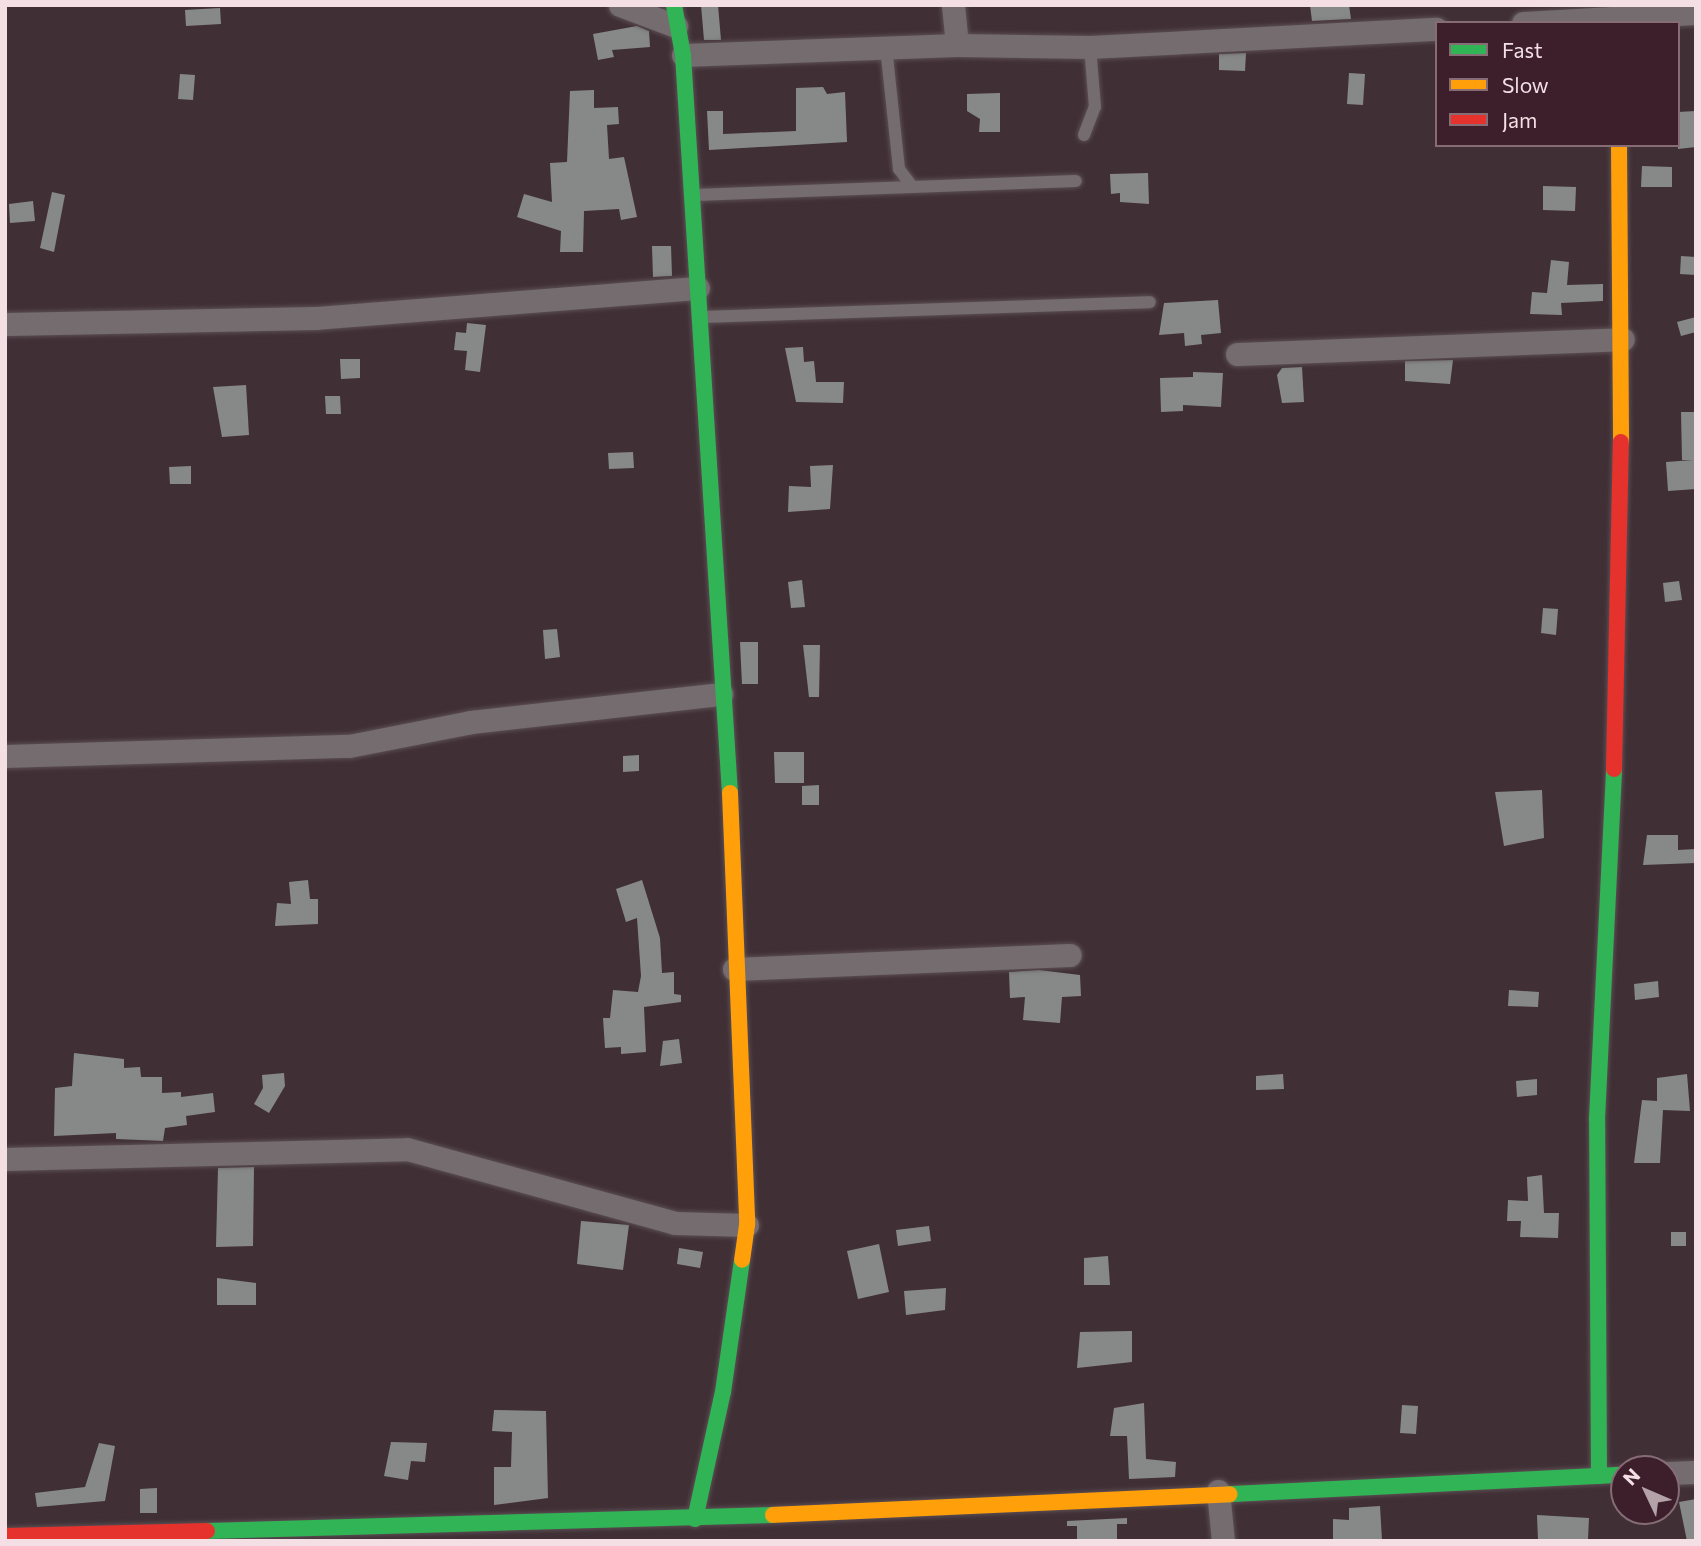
<!DOCTYPE html>
<style>
body{margin:0}
#map{position:relative;width:1701px;height:1546px;overflow:hidden;background:#403036;font-family:Commissioner,sans-serif}
div>[style]{position:absolute}
[style*='--x']{left:calc(var(--x)*1px);top:calc(var(--y)*1px);width:calc(var(--w)*1px);rotate:calc(var(--a)*1deg)}
.building>*{inset:0;background:#878989}
.roads{filter:drop-shadow(0 0 2px #5b4e53) drop-shadow(0 0 2px #5b4e53)}
.lane>*{height:12px;margin:-6px;padding:0 6px;transform-origin:6px;border-radius:6px;background:#746c6f}
.street>*{height:23px;margin:-11.5px;padding:0 11.5px;transform-origin:11.5px;border-radius:11.5px;background:#746c6f}
.fast>*{height:16px;margin:-8px;padding:0 8px;transform-origin:8px;border-radius:8px;background:#30b455}
.slow>*{height:16px;margin:-8px;padding:0 8px;transform-origin:8px;border-radius:8px;background:#ff9f0a}
.jam>*{height:16px;margin:-8px;padding:0 8px;transform-origin:8px;border-radius:8px;background:#e5322d}
span{translate:-50% -50%;white-space:nowrap;text-align:center;line-height:1.15;-webkit-text-stroke:7px #3c1f2a;paint-order:stroke}
.frame{position:absolute;inset:0;border:7px solid #f4dfe5;pointer-events:none}
.legend{position:absolute;left:1435px;top:21px;width:245px;height:126px;box-sizing:border-box;background:#3c1f2a;border:2px solid #866c75;margin:0;padding:9px 12px;list-style:none;font-size:21px;color:#f4dfe5}
.legend li{display:flex;align-items:center;gap:14px;height:35px}
.legend b{width:35px;border:2px solid #866c75}
.north{position:absolute;left:1610px;top:1455px;width:70px;height:70px;box-sizing:border-box;background:#3c1f2a;border:2px solid #866c75;border-radius:50%;rotate:314deg;font-size:19px;font-weight:700;line-height:28px;text-align:center;color:#f4dfe5}
.north::after{content:'';display:block;margin:auto;width:24px;height:32px;background:#b5a2a8;clip-path:polygon(50% 0,100% 100%,50% 72%,0 100%)}
</style>
<div id="map">
<div class="building">
<i style="clip-path:polygon(701px 5px,718px 5px,721px 40px,704px 40px)"></i>
<i style="clip-path:polygon(1310px 5px,1349px 5px,1351px 19px,1312px 21px)"></i>
<i style="clip-path:polygon(220px 8px,221px 24px,186px 26px,185px 10px)"></i>
<i style="clip-path:polygon(637px 26px,649px 31px,650px 47px,612px 50px,614px 57px,598px 60px,593px 34px)"></i>
<i style="clip-path:polygon(1246px 53px,1245px 71px,1219px 70px,1219px 54px)"></i>
<i style="clip-path:polygon(1349px 73px,1365px 74px,1363px 105px,1347px 104px)"></i>
<i style="clip-path:polygon(180px 74px,195px 75px,193px 100px,178px 99px)"></i>
<i style="clip-path:polygon(823px 87px,827px 94px,845px 92px,847px 142px,709px 150px,707px 111px,723px 111px,723px 134px,796px 131px,796px 88px)"></i>
<i style="clip-path:polygon(594px 90px,594px 108px,618px 107px,619px 124px,607px 125px,609px 159px,624px 157px,637px 217px,621px 220px,619px 209px,584px 211px,583px 252px,560px 252px,561px 231px,517px 217px,524px 194px,552px 202px,550px 163px,567px 162px,570px 91px)"></i>
<i style="clip-path:polygon(1000px 93px,1000px 132px,979px 132px,980px 119px,967px 111px,967px 94px)"></i>
<i style="clip-path:polygon(1696px 111px,1696px 147px,1678px 149px,1678px 112px)"></i>
<i style="clip-path:polygon(1642px 166px,1672px 167px,1672px 187px,1641px 187px)"></i>
<i style="clip-path:polygon(1148px 173px,1149px 204px,1120px 202px,1120px 193px,1111px 194px,1110px 174px)"></i>
<i style="clip-path:polygon(1543px 186px,1576px 187px,1575px 211px,1543px 210px)"></i>
<i style="clip-path:polygon(52px 192px,65px 195px,54px 252px,40px 248px)"></i>
<i style="clip-path:polygon(33px 201px,35px 221px,10px 223px,9px 204px)"></i>
<i style="clip-path:polygon(652px 246px,671px 246px,672px 276px,653px 277px)"></i>
<i style="clip-path:polygon(1681px 256px,1696px 257px,1696px 275px,1680px 274px)"></i>
<i style="clip-path:polygon(1551px 260px,1569px 262px,1567px 285px,1603px 284px,1603px 301px,1561px 303px,1562px 315px,1530px 314px,1532px 292px,1547px 293px)"></i>
<i style="clip-path:polygon(1218px 300px,1221px 333px,1201px 335px,1202px 344px,1185px 346px,1184px 333px,1159px 335px,1164px 303px)"></i>
<i style="clip-path:polygon(1696px 317px,1696px 332px,1681px 336px,1677px 322px)"></i>
<i style="clip-path:polygon(467px 323px,486px 325px,480px 372px,465px 370px,467px 351px,454px 350px,456px 332px,466px 333px)"></i>
<i style="clip-path:polygon(803px 347px,804px 362px,814px 361px,816px 382px,844px 382px,843px 403px,796px 402px,785px 348px)"></i>
<i style="clip-path:polygon(340px 359px,360px 359px,360px 378px,341px 379px)"></i>
<i style="clip-path:polygon(1453px 360px,1450px 384px,1405px 381px,1405px 361px)"></i>
<i style="clip-path:polygon(1302px 367px,1304px 402px,1282px 403px,1277px 375px,1282px 368px)"></i>
<i style="clip-path:polygon(1193px 372px,1223px 373px,1221px 407px,1183px 405px,1183px 411px,1161px 412px,1160px 378px,1193px 377px)"></i>
<i style="clip-path:polygon(246px 385px,249px 435px,222px 437px,213px 387px)"></i>
<i style="clip-path:polygon(325px 396px,340px 396px,341px 414px,326px 414px)"></i>
<i style="clip-path:polygon(1681px 412px,1696px 412px,1696px 489px,1668px 491px,1666px 462px,1693px 460px,1682px 460px)"></i>
<i style="clip-path:polygon(633px 452px,634px 468px,609px 469px,608px 453px)"></i>
<i style="clip-path:polygon(833px 465px,830px 509px,788px 512px,789px 486px,811px 487px,810px 466px)"></i>
<i style="clip-path:polygon(191px 466px,191px 484px,170px 484px,169px 467px)"></i>
<i style="clip-path:polygon(802px 580px,805px 607px,791px 608px,788px 582px)"></i>
<i style="clip-path:polygon(1679px 581px,1682px 600px,1665px 602px,1663px 583px)"></i>
<i style="clip-path:polygon(1543px 608px,1558px 609px,1556px 635px,1541px 633px)"></i>
<i style="clip-path:polygon(557px 629px,560px 657px,545px 659px,543px 630px)"></i>
<i style="clip-path:polygon(740px 642px,758px 642px,758px 684px,742px 684px)"></i>
<i style="clip-path:polygon(803px 645px,820px 645px,819px 697px,809px 697px)"></i>
<i style="clip-path:polygon(774px 752px,804px 752px,804px 783px,775px 783px)"></i>
<i style="clip-path:polygon(639px 755px,639px 771px,623px 772px,623px 756px)"></i>
<i style="clip-path:polygon(819px 785px,819px 805px,802px 805px,802px 786px)"></i>
<i style="clip-path:polygon(1542px 790px,1544px 838px,1504px 846px,1495px 792px)"></i>
<i style="clip-path:polygon(1647px 835px,1678px 835px,1678px 850px,1696px 849px,1696px 863px,1643px 865px)"></i>
<i style="clip-path:polygon(308px 880px,310px 899px,318px 899px,318px 924px,275px 926px,277px 903px,291px 904px,289px 882px)"></i>
<i style="clip-path:polygon(642px 880px,660px 938px,662px 973px,674px 972px,674px 994px,681px 995px,681px 1002px,644px 1007px,646px 1052px,621px 1054px,621px 1047px,605px 1048px,603px 1018px,610px 1018px,613px 990px,638px 992px,641px 976px,637px 918px,626px 922px,616px 889px)"></i>
<i style="clip-path:polygon(1039px 970px,1080px 975px,1081px 996px,1062px 997px,1060px 1023px,1023px 1020px,1025px 997px,1010px 998px,1009px 972px)"></i>
<i style="clip-path:polygon(1658px 981px,1659px 997px,1635px 1000px,1634px 984px)"></i>
<i style="clip-path:polygon(1509px 990px,1539px 992px,1538px 1007px,1508px 1006px)"></i>
<i style="clip-path:polygon(679px 1039px,682px 1063px,660px 1066px,663px 1041px)"></i>
<i style="clip-path:polygon(74px 1053px,124px 1059px,124px 1068px,140px 1067px,141px 1077px,162px 1077px,162px 1093px,181px 1092px,181px 1097px,213px 1093px,215px 1112px,186px 1116px,187px 1125px,165px 1128px,163px 1141px,116px 1139px,116px 1133px,54px 1136px,55px 1088px,72px 1086px)"></i>
<i style="clip-path:polygon(284px 1073px,285px 1086px,269px 1113px,254px 1104px,263px 1088px,262px 1075px)"></i>
<i style="clip-path:polygon(1283px 1074px,1284px 1089px,1256px 1090px,1256px 1076px)"></i>
<i style="clip-path:polygon(1687px 1074px,1690px 1111px,1663px 1110px,1660px 1163px,1634px 1163px,1642px 1100px,1657px 1101px,1657px 1078px)"></i>
<i style="clip-path:polygon(1537px 1079px,1537px 1095px,1517px 1097px,1516px 1081px)"></i>
<i style="clip-path:polygon(254px 1167px,253px 1246px,216px 1247px,218px 1168px)"></i>
<i style="clip-path:polygon(1542px 1175px,1544px 1213px,1559px 1213px,1558px 1238px,1520px 1237px,1521px 1221px,1507px 1221px,1508px 1200px,1528px 1201px,1527px 1177px)"></i>
<i style="clip-path:polygon(581px 1221px,629px 1225px,623px 1270px,577px 1264px)"></i>
<i style="clip-path:polygon(929px 1226px,931px 1241px,898px 1246px,896px 1230px)"></i>
<i style="clip-path:polygon(1671px 1232px,1686px 1232px,1686px 1246px,1671px 1246px)"></i>
<i style="clip-path:polygon(879px 1244px,889px 1292px,858px 1299px,847px 1251px)"></i>
<i style="clip-path:polygon(679px 1248px,703px 1252px,700px 1268px,677px 1264px)"></i>
<i style="clip-path:polygon(1108px 1256px,1110px 1285px,1084px 1285px,1084px 1258px)"></i>
<i style="clip-path:polygon(217px 1278px,256px 1283px,256px 1305px,217px 1305px)"></i>
<i style="clip-path:polygon(946px 1288px,945px 1310px,906px 1315px,904px 1291px)"></i>
<i style="clip-path:polygon(1132px 1331px,1132px 1362px,1077px 1368px,1080px 1332px)"></i>
<i style="clip-path:polygon(1144px 1403px,1146px 1459px,1176px 1462px,1175px 1477px,1129px 1479px,1127px 1436px,1110px 1436px,1114px 1408px)"></i>
<i style="clip-path:polygon(1402px 1405px,1418px 1406px,1416px 1434px,1400px 1433px)"></i>
<i style="clip-path:polygon(494px 1410px,546px 1411px,548px 1498px,494px 1505px,494px 1467px,511px 1467px,512px 1432px,492px 1431px)"></i>
<i style="clip-path:polygon(391px 1442px,427px 1443px,425px 1462px,411px 1461px,408px 1480px,384px 1476px)"></i>
<i style="clip-path:polygon(99px 1443px,115px 1446px,105px 1501px,37px 1507px,35px 1493px,85px 1487px)"></i>
<i style="clip-path:polygon(157px 1488px,157px 1513px,140px 1513px,140px 1489px)"></i>
<i style="clip-path:polygon(1696px 1499px,1696px 1541px,1687px 1541px,1679px 1502px)"></i>
<i style="clip-path:polygon(1380px 1506px,1382px 1540px,1333px 1539px,1333px 1519px,1349px 1520px,1349px 1508px)"></i>
<i style="clip-path:polygon(1537px 1515px,1589px 1518px,1588px 1539px,1538px 1540px)"></i>
<i style="clip-path:polygon(1127px 1518px,1127px 1524px,1117px 1524px,1117px 1541px,1077px 1541px,1077px 1526px,1067px 1526px,1067px 1521px)"></i>
</div>
<div class="roads">
<div class="lane">
<i style="--x:886;--y:47;--w:123;--a:83.9"></i>
<i style="--x:899;--y:169;--w:21;--a:53"></i>
<i style="--x:1084;--y:135;--w:30;--a:-69"></i>
<i style="--x:1095;--y:107;--w:60;--a:-94.8"></i>
<i style="--x:694;--y:195;--w:382;--a:-2.1"></i>
<i style="--x:700;--y:317;--w:450;--a:-1.9"></i>
</div>
<div class="street">
<i style="--x:620;--y:5;--w:60;--a:20.6"></i>
<i style="--x:953;--y:5;--w:40;--a:84.3"></i>
<i style="--x:1523;--y:23;--w:173;--a:-3.3"></i>
<i style="--x:683;--y:55;--w:274;--a:-2.1"></i>
<i style="--x:957;--y:45;--w:133;--a:0.9"></i>
<i style="--x:1090;--y:47;--w:347;--a:-3"></i>
<i style="--x:5;--y:324;--w:311;--a:-1.1"></i>
<i style="--x:316;--y:318;--w:383;--a:-4.5"></i>
<i style="--x:1237;--y:354;--w:386;--a:-2.2"></i>
<i style="--x:5;--y:756;--w:344;--a:-1.7"></i>
<i style="--x:349;--y:746;--w:124;--a:-11.1"></i>
<i style="--x:471;--y:722;--w:252;--a:-6.4"></i>
<i style="--x:734;--y:969;--w:336;--a:-2.4"></i>
<i style="--x:5;--y:1159;--w:402;--a:-1.4"></i>
<i style="--x:407;--y:1149;--w:278;--a:15.4"></i>
<i style="--x:675;--y:1223;--w:72;--a:1.6"></i>
<i style="--x:1666;--y:1473;--w:30;--a:-2"></i>
<i style="--x:1218;--y:1491;--w:50;--a:84.3"></i>
</div>
<div class="fast">
<i style="--x:674;--y:5;--w:51;--a:79.8"></i>
<i style="--x:683;--y:55;--w:739;--a:86.36"></i>
<i style="--x:1599;--y:1476;--w:357;--a:-90.3"></i>
<i style="--x:1597;--y:1119;--w:350;--a:-87.2"></i>
<i style="--x:1230;--y:1494;--w:394;--a:-2.8"></i>
<i style="--x:695;--y:1519;--w:130;--a:-77.6"></i>
<i style="--x:723;--y:1392;--w:133;--a:-81.8"></i>
<i style="--x:207;--y:1531;--w:566;--a:-1.62"></i>
</div>
<div class="slow">
<i style="--x:1619;--y:145;--w:297;--a:89.6"></i>
<i style="--x:730;--y:793;--w:432;--a:87.7"></i>
<i style="--x:747;--y:1225;--w:35;--a:98"></i>
<i style="--x:773;--y:1515;--w:457;--a:-2.6"></i>
</div>
<div class="jam">
<i style="--x:1614;--y:769;--w:327;--a:-88.8"></i>
<i style="--x:5;--y:1536;--w:202;--a:-1.4"></i>
</div>
</div>
<div class="frame"></div>
<ul class="legend">
<li><b style="height:9px;background:#30b455"></b>Fast</li>
<li><b style="height:9px;background:#ff9f0a"></b>Slow</li>
<li><b style="height:9px;background:#e5322d"></b>Jam</li>
</ul>
<div class="north">N</div>
</div>
